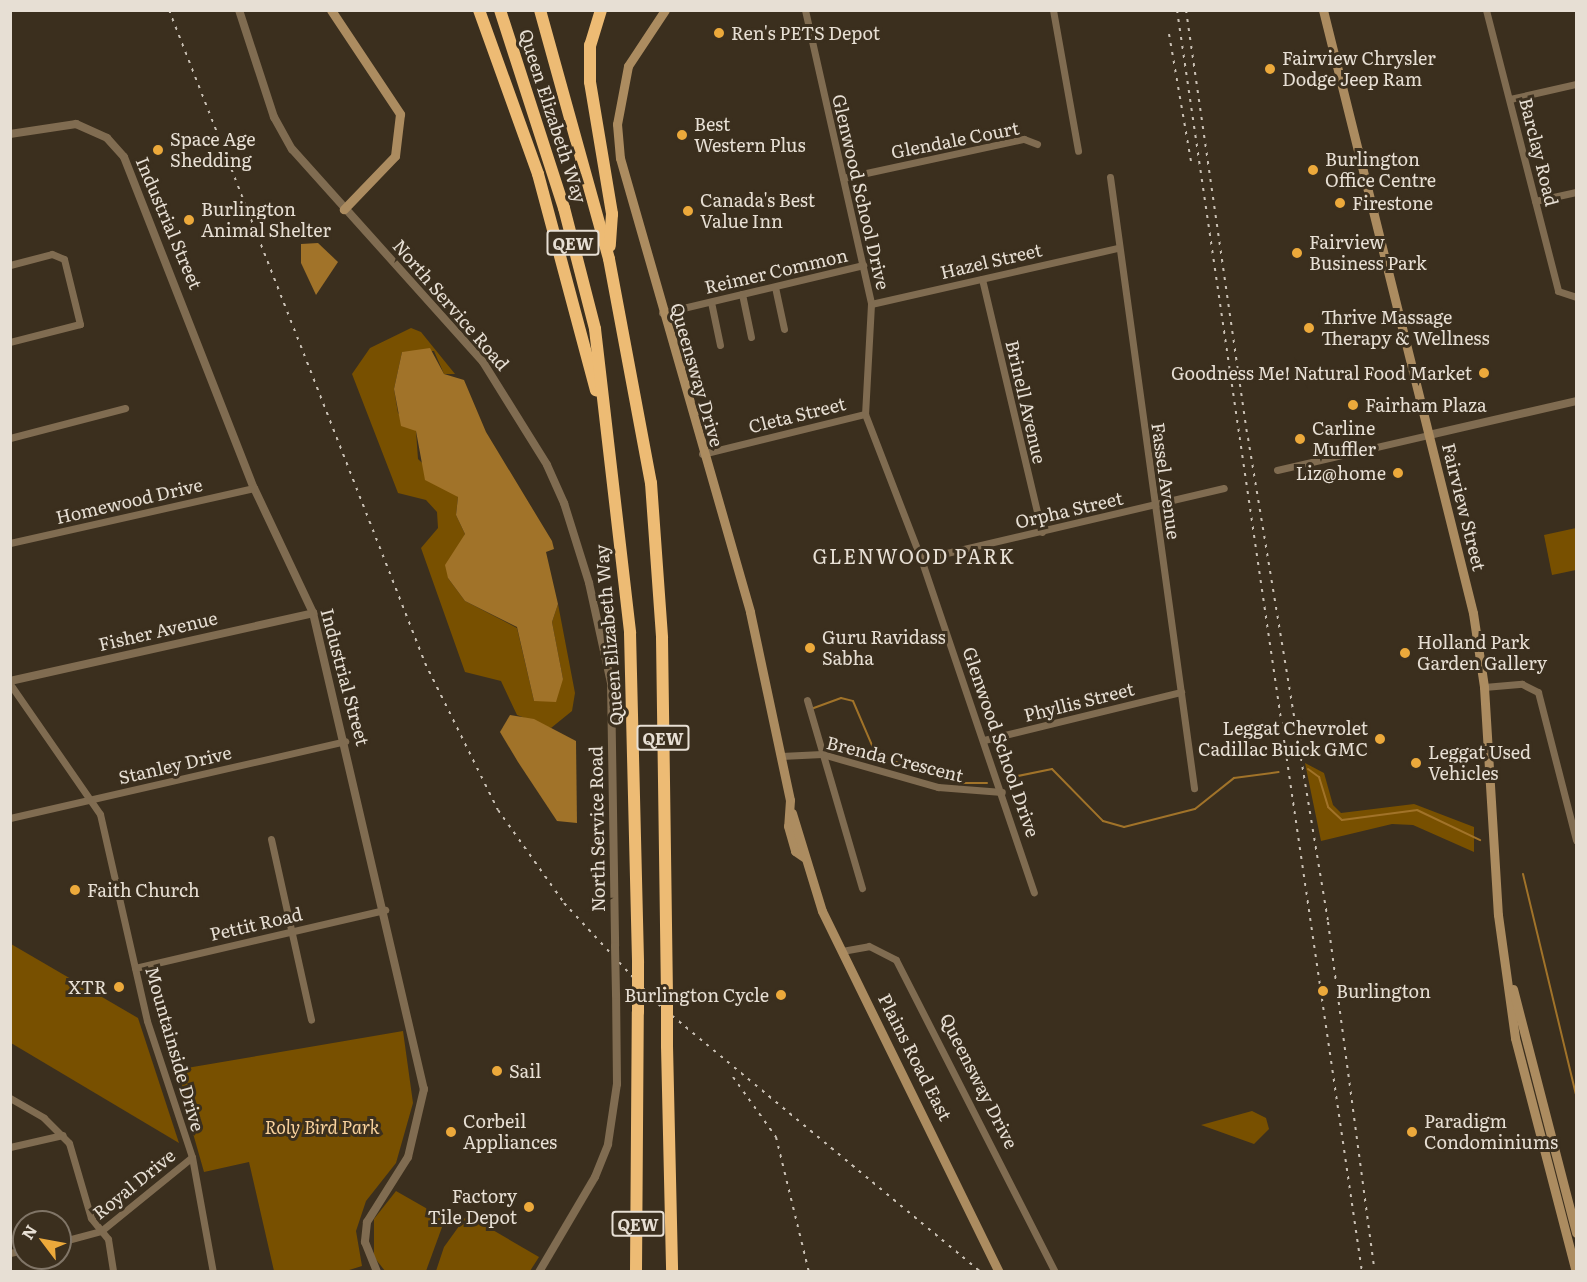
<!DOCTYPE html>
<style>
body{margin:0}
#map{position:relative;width:1587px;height:1282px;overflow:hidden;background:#3b2f1e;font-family:Literata,serif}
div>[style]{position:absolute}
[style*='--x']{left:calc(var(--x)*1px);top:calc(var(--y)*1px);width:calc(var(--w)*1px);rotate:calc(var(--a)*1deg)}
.green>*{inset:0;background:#785000}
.water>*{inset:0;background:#a17329}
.stream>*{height:2px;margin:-1px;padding:0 1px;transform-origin:1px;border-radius:1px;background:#a17329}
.minor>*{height:7px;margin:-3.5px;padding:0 3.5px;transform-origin:3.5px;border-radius:3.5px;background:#806c51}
.tertiary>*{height:8px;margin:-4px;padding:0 4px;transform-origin:4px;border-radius:4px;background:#806c51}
.secondary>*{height:9px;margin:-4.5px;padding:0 4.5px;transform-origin:4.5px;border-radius:4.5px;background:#ac8c60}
.motorway>*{height:12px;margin:-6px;padding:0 6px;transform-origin:6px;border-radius:6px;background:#edbb74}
.rail>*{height:2px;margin-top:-1px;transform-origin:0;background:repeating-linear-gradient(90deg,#c9c0b4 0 3px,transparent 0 9px)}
.tertiary-bridge>*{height:8px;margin:-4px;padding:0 4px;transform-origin:4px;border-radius:4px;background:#806c51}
.motorway-bridge>*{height:12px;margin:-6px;padding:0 6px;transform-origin:6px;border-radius:6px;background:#edbb74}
.dots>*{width:16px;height:16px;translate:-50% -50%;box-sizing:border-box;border:3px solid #3b2f1e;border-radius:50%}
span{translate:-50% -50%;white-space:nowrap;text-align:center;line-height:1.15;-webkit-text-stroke:6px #3b2f1e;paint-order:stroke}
.shield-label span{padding:2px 4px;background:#3b2f1e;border:2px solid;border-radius:4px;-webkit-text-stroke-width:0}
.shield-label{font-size:16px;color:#e7dfd4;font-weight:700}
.poi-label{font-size:18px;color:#e7dfd4}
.left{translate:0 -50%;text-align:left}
.right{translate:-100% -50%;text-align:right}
.street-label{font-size:18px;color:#e7dfd4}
.park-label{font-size:18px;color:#f9d29d;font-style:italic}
.neighbourhood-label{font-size:20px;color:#e7dfd4;letter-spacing:1.5px}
.frame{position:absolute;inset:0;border:12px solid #e7dfd4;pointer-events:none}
.north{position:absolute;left:12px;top:1210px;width:60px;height:60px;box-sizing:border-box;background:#3b2f1e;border:2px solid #807567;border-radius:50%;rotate:302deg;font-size:16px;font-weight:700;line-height:24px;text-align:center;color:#e7dfd4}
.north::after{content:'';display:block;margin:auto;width:21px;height:27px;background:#eca93b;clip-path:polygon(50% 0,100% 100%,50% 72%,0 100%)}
</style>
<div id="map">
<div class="green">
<i style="clip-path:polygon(411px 328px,421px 332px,455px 374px,444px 374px,434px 351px,402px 352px,394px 389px,398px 413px,416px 431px,418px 459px,458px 497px,456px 515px,465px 534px,448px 578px,465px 601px,517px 628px,534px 701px,563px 679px,552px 622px,558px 604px,575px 693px,572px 711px,551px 728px,517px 715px,501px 681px,465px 672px,421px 548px,438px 528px,437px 512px,426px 500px,398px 493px,352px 374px,370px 348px)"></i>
<i style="clip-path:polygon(1576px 528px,1576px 570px,1552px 575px,1544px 535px)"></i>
<i style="clip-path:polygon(1305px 763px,1324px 773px,1333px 805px,1341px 813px,1414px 804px,1474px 827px,1474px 852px,1413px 825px,1392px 824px,1321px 841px)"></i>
<i style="clip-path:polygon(11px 944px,138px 1018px,179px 1143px,11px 1043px)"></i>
<i style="clip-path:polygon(403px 1031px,413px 1103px,396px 1163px,366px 1201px,356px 1231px,362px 1266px,346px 1271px,274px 1271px,249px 1162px,204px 1172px,175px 1070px)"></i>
<i style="clip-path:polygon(1252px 1111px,1266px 1118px,1269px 1129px,1254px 1144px,1201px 1125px)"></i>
<i style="clip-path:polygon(396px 1191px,445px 1219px,426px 1271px,385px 1271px,374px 1257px,374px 1219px)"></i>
<i style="clip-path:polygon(467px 1215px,539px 1257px,530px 1271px,436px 1271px,444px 1247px)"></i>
</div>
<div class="water">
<i style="clip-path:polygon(318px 243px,338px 262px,316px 295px,301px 263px,301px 244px)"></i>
<i style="clip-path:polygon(430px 348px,444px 374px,464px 380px,486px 432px,552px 541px,554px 549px,546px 552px,558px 604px,552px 622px,563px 679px,556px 702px,534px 701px,517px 627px,465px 601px,448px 578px,445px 565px,465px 534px,456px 515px,458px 497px,425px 480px,416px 431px,401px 426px,394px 389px,402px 352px)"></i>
<i style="clip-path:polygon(510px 715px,534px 719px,576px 741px,577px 823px,557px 821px,518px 762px,500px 732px)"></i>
</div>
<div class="stream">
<i style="--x:811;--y:709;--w:32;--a:-20"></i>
<i style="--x:841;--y:698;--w:12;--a:14"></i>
<i style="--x:853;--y:701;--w:53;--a:66.8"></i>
<i style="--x:874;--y:750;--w:12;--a:42"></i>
<i style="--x:883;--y:758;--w:84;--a:17.4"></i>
<i style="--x:963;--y:783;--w:24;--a:0"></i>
<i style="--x:1308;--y:769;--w:14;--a:36"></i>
<i style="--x:1319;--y:777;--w:31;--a:73"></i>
<i style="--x:1328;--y:807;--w:19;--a:43"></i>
<i style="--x:1342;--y:820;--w:76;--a:-7.6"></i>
<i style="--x:1417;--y:810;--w:70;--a:25.5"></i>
<i style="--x:1008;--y:778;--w:45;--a:-11.6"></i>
<i style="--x:1052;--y:769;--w:73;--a:45.6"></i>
<i style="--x:1103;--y:821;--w:22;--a:16"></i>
<i style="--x:1124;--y:827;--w:73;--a:-14.2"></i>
<i style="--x:1195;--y:809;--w:50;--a:-38.5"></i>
<i style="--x:1234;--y:778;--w:45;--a:-7.6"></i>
<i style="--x:1523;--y:874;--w:226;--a:76.5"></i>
</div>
<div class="minor">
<i style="--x:805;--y:10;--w:301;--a:77.3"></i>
<i style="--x:871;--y:304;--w:110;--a:93.1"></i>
<i style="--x:865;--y:414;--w:155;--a:68.9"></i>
<i style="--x:921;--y:559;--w:352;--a:71.3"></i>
<i style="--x:1053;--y:10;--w:143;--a:79.9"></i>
<i style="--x:1486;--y:10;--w:290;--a:75.6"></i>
<i style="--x:1558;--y:291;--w:19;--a:18"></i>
<i style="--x:1510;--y:99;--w:68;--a:-12.8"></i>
<i style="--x:1110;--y:177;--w:617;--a:82.17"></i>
<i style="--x:843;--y:178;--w:185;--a:-12.2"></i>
<i style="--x:1024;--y:139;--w:14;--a:21"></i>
<i style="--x:1535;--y:201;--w:42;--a:-12.4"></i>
<i style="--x:10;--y:265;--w:43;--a:-14.7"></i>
<i style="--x:52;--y:254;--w:13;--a:23"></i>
<i style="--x:64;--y:259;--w:67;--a:76.2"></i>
<i style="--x:80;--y:324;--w:72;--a:165.6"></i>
<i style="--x:982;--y:279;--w:260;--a:76.7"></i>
<i style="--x:775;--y:287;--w:43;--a:77.9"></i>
<i style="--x:742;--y:294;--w:44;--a:78.2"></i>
<i style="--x:711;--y:302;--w:44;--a:78.2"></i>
<i style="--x:871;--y:304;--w:252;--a:-12.8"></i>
<i style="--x:662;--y:313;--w:207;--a:-13.4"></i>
<i style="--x:10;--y:438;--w:119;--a:-14.6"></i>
<i style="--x:702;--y:454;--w:168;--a:-13.8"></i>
<i style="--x:1277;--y:470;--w:156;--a:-13"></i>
<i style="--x:10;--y:543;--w:250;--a:-12.7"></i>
<i style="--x:921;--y:559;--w:311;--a:-13.2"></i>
<i style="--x:10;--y:684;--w:158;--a:55.3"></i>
<i style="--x:100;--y:814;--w:212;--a:77.2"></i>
<i style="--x:147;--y:1021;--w:143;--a:71.7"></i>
<i style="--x:192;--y:1157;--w:117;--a:79.7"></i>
<i style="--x:1484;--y:687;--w:38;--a:-5"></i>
<i style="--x:1522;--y:684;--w:18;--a:27"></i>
<i style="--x:1538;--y:692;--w:153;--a:75.6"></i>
<i style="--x:807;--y:700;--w:196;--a:73.7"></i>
<i style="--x:984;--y:740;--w:203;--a:-13.7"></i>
<i style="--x:781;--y:756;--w:41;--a:-2.8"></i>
<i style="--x:822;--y:754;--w:121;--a:15.9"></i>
<i style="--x:938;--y:787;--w:64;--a:4.5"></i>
<i style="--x:10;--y:818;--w:344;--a:-12.9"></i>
<i style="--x:271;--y:839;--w:185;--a:77.5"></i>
<i style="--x:842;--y:951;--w:27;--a:-10"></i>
<i style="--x:869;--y:946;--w:30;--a:27"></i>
<i style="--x:896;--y:960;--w:350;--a:63"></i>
<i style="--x:135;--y:968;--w:257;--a:-13.1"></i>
<i style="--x:10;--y:1098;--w:39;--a:30"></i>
<i style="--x:44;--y:1118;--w:35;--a:45"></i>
<i style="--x:69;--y:1143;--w:78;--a:73.7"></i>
<i style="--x:91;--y:1218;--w:27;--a:51"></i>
<i style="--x:108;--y:1239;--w:33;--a:81"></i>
<i style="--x:10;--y:1147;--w:54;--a:-12.8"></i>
<i style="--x:60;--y:1242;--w:42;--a:-15"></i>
<i style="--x:101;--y:1231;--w:117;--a:-39.1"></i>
<i style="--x:10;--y:1253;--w:14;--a:-12"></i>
</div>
<div class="tertiary">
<i style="--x:239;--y:10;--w:113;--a:71.9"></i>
<i style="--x:274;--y:117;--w:37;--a:61"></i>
<i style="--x:292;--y:149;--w:286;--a:48.1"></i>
<i style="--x:483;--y:362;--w:121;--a:58.1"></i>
<i style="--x:547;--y:465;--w:42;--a:65.9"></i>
<i style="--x:564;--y:503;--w:84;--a:72.6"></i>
<i style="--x:589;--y:583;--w:102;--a:77.6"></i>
<i style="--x:611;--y:683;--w:263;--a:89.1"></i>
<i style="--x:10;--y:134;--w:67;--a:-8.6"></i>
<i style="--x:76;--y:124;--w:34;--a:24"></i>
<i style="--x:107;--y:138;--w:25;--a:48"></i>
<i style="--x:124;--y:157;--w:356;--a:68.6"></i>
<i style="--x:254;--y:488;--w:138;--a:64.7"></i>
<i style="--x:313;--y:613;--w:489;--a:76.9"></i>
<i style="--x:424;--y:1089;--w:70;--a:103.2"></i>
<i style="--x:408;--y:1157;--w:77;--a:122.2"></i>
<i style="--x:367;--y:1222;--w:20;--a:96"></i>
<i style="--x:365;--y:1242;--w:32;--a:68"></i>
<i style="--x:1429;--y:435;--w:151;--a:-13"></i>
<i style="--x:10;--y:681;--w:311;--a:-12.6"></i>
<i style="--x:539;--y:1272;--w:110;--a:-59.5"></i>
<i style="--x:595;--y:1177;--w:35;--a:-68"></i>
<i style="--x:608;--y:1144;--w:61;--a:-81.5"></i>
<i style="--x:617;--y:1084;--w:89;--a:-90.6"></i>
</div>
<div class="secondary">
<i style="--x:331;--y:10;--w:125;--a:56.4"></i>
<i style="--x:400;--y:114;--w:42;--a:96.8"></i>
<i style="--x:395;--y:156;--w:74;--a:133.9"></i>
<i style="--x:665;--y:10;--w:67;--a:123.5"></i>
<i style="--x:628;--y:66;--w:59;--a:100.7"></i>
<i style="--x:617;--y:124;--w:34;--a:85"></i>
<i style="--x:620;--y:158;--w:472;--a:74"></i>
<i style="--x:750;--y:612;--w:192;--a:78"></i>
<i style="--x:790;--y:800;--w:26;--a:94"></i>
<i style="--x:788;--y:826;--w:26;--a:74"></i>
<i style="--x:795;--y:851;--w:11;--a:34"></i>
<i style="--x:1323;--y:10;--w:621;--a:76.03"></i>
<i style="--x:1473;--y:613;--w:75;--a:81.5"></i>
<i style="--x:1484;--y:687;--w:228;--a:86.5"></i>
<i style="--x:1498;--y:915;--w:124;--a:82.1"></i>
<i style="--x:1515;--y:1038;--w:242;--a:75.4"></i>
<i style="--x:792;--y:813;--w:102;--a:73"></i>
<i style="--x:822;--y:911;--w:402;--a:63.9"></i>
<i style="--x:1513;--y:989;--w:252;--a:75.5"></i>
</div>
<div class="motorway">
<i style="--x:479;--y:10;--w:174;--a:70.2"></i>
<i style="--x:538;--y:174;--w:224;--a:75"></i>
<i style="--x:500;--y:10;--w:208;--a:72.1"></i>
<i style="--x:564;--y:208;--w:125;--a:75.6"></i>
<i style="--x:595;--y:329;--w:306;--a:83.4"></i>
<i style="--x:630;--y:633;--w:330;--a:88.6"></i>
<i style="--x:540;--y:10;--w:258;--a:74.5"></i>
<i style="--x:609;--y:259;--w:228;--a:79.4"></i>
<i style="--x:651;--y:483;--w:155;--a:85.9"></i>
<i style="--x:662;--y:638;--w:356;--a:89.2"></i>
<i style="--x:601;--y:10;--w:37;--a:107"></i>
<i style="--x:590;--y:45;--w:37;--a:90"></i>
<i style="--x:590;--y:82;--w:134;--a:80.5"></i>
<i style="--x:612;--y:214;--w:32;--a:94"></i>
<i style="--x:667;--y:1046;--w:226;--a:88.7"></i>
<i style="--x:636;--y:1272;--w:260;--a:-89.6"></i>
</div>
<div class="rail">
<i style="--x:169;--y:10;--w:701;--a:68.59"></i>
<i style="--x:425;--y:663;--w:164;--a:63.6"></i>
<i style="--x:498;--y:810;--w:114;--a:54.6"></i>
<i style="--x:564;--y:903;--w:138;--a:47.1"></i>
<i style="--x:658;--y:1004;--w:420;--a:39.7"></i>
<i style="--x:1177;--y:10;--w:1275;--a:81.66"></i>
<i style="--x:1186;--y:10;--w:432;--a:81.8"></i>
<i style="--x:1248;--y:438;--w:491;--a:80.6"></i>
<i style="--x:1328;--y:922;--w:353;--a:82.4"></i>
<i style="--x:1169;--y:34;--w:129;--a:80.2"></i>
<i style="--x:733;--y:1077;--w:74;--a:54.4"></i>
<i style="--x:776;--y:1137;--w:139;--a:76.3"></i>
</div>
<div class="tertiary-bridge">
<i style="--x:615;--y:946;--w:49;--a:88.8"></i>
</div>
<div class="motorway-bridge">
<i style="--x:638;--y:963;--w:49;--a:90"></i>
<i style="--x:667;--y:994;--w:52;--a:90"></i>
</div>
<div class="dots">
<i style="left:719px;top:33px;background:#eca93b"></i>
<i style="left:1270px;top:69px;background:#eca93b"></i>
<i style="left:682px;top:135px;background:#eca93b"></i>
<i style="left:158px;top:150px;background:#eca93b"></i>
<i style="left:1313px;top:170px;background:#eca93b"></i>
<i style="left:1340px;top:203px;background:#eca93b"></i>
<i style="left:688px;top:211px;background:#eca93b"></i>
<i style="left:189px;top:220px;background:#eca93b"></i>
<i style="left:1297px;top:253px;background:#eca93b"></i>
<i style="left:1309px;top:328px;background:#eca93b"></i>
<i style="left:1484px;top:373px;background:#eca93b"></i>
<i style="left:1353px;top:405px;background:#eca93b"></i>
<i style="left:1300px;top:439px;background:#eca93b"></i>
<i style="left:1398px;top:473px;background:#eca93b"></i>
<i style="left:810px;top:648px;background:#eca93b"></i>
<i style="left:1405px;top:653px;background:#eca93b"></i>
<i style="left:1380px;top:739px;background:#eca93b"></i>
<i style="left:1416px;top:763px;background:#eca93b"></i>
<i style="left:75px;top:890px;background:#eca93b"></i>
<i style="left:119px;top:987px;background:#eca93b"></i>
<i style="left:1323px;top:991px;background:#eca93b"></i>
<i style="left:781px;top:995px;background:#eca93b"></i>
<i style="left:497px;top:1071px;background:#eca93b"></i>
<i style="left:451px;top:1132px;background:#eca93b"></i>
<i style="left:1412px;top:1132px;background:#eca93b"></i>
<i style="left:529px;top:1207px;background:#eca93b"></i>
</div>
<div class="shield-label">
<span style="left:573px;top:243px">QEW</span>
<span style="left:663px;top:738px">QEW</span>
<span style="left:638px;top:1224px">QEW</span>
</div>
<div class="poi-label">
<span class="left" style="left:731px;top:33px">Ren's PETS Depot</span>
<span class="left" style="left:1282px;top:69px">Fairview Chrysler<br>Dodge Jeep Ram</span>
<span class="left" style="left:694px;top:135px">Best<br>Western Plus</span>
<span class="left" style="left:170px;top:150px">Space Age<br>Shedding</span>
<span class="left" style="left:1325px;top:170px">Burlington<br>Office Centre</span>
<span class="left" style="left:700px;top:211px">Canada's Best<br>Value Inn</span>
<span class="left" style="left:1352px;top:203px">Firestone</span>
<span class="left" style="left:201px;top:220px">Burlington<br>Animal Shelter</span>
<span class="left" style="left:1309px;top:253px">Fairview<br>Business Park</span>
<span class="left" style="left:1321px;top:328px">Thrive Massage<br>Therapy &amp; Wellness</span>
<span class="right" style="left:1472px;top:373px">Goodness Me! Natural Food Market</span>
<span class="left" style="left:1365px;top:405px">Fairham Plaza</span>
<span class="left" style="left:1312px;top:439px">Carline<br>Muffler</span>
<span class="right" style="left:1386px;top:473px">Liz@home</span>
<span class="left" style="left:822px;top:648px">Guru Ravidass<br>Sabha</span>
<span class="left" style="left:1417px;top:653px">Holland Park<br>Garden Gallery</span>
<span class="right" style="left:1368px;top:739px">Leggat Chevrolet<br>Cadillac Buick GMC</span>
<span class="left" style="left:1428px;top:763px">Leggat Used<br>Vehicles</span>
<span class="left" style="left:87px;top:890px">Faith Church</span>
<span class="right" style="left:107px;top:987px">XTR</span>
<span class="left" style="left:1336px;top:991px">Burlington</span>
<span class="right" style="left:769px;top:995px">Burlington Cycle</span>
<span class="left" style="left:509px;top:1071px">Sail</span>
<span class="left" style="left:463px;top:1132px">Corbeil<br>Appliances</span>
<span class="left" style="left:1424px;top:1132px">Paradigm<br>Condominiums</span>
<span class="right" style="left:517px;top:1207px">Factory<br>Tile Depot</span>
</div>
<div class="street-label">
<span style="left:553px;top:116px;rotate:72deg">Queen Elizabeth Way</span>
<span style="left:955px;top:140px;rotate:-11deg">Glendale Court</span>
<span style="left:1539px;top:152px;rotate:76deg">Barclay Road</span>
<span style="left:861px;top:192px;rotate:77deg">Glenwood School Drive</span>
<span style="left:169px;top:223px;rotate:67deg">Industrial Street</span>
<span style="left:991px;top:261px;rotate:-13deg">Hazel Street</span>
<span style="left:776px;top:271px;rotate:-13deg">Reimer Common</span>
<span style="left:451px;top:305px;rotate:49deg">North Service Road</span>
<span style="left:697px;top:375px;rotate:74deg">Queensway Drive</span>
<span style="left:1026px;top:402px;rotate:77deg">Brinell Avenue</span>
<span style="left:797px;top:415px;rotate:-14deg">Cleta Street</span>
<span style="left:1166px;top:481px;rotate:82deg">Fassel Avenue</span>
<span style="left:129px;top:501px;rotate:-13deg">Homewood Drive</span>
<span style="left:1464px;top:507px;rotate:76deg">Fairview Street</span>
<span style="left:1069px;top:510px;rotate:-13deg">Orpha Street</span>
<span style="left:158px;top:631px;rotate:-13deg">Fisher Avenue</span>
<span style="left:609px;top:635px;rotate:-95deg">Queen Elizabeth Way</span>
<span style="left:345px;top:677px;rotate:75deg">Industrial Street</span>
<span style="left:1079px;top:702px;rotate:-14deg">Phyllis Street</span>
<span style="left:1001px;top:742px;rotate:71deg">Glenwood School Drive</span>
<span style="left:895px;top:759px;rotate:14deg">Brenda Crescent</span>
<span style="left:175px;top:765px;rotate:-13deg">Stanley Drive</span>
<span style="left:597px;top:829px;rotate:-91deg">North Service Road</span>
<span style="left:256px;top:924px;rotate:-13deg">Pettit Road</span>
<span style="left:175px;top:1049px;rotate:74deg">Mountainside Drive</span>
<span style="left:915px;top:1057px;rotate:63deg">Plains Road East</span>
<span style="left:979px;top:1081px;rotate:63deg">Queensway Drive</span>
<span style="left:134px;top:1184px;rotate:-39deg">Royal Drive</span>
</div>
<div class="park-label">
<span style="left:322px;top:1127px">Roly Bird Park</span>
</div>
<div class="neighbourhood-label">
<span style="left:914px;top:555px">GLENWOOD PARK</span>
</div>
<div class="frame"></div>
<div class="north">N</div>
</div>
